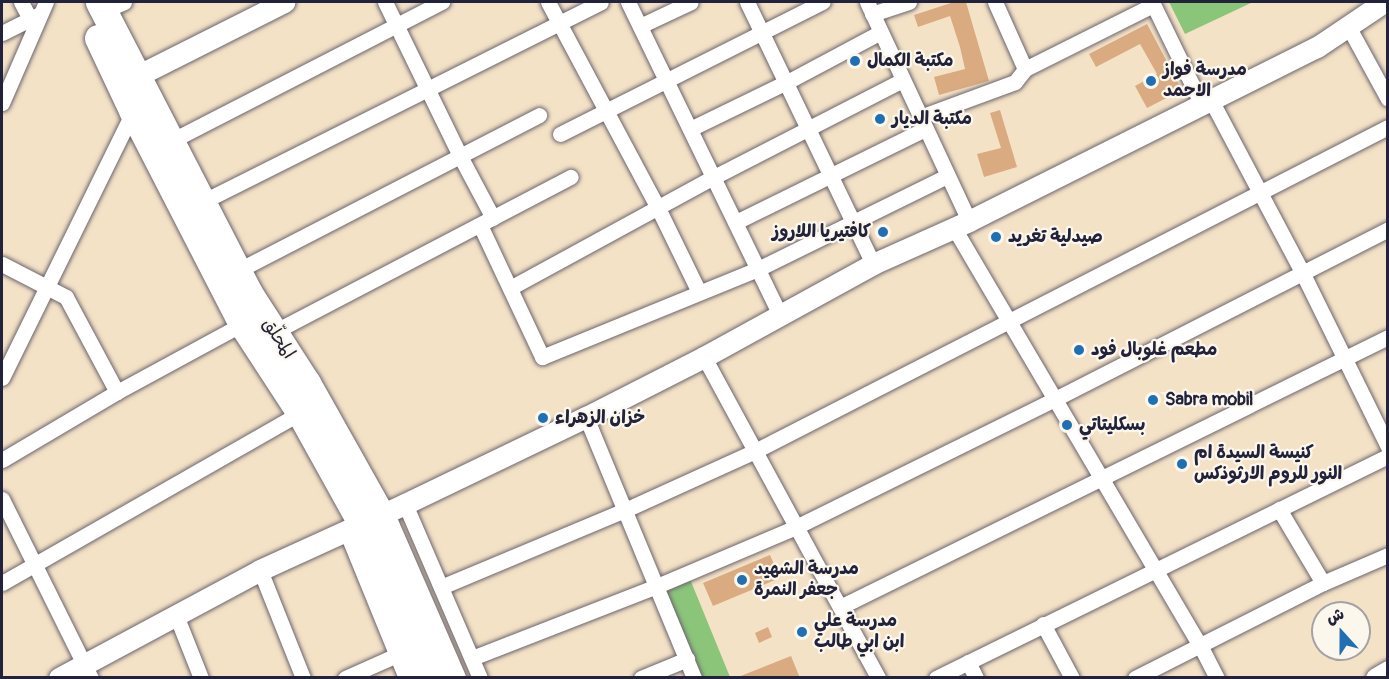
<!DOCTYPE html>
<meta charset="utf-8">
<style>
body{margin:0}
#map{position:relative;width:1389px;height:679px;overflow:hidden;background:#f4e2c7;font-family:Pangolin,"Playpen Sans Arabic",sans-serif}
div>[style]{position:absolute}
[style*='--x']{left:calc(var(--x)*1px);top:calc(var(--y)*1px);width:calc(var(--w)*1px);rotate:calc(var(--a)*1deg)}
.green>*{inset:0;background:#8bc57a}
.building>*{inset:0;background:#daab81}
.roads{filter:drop-shadow(0 0 2px #6c656c) drop-shadow(0 0 2px #6c656c)}
.street>*{height:15px;margin:-7.5px;padding:0 7.5px;transform-origin:7.5px;border-radius:7.5px;background:#fff}
.secondary>*{height:21px;margin:-10.5px;padding:0 10.5px;transform-origin:10.5px;border-radius:10.5px;background:#fff}
.highway>*{height:27px;margin:-13.5px;padding:0 13.5px;transform-origin:13.5px;border-radius:13.5px;background:#fff}
.dots>*{width:16px;height:16px;translate:-50% -50%;box-sizing:border-box;border:3px solid #fbf7ec;border-radius:50%}
span{translate:-50% -50%;white-space:nowrap;text-align:center;line-height:1.15;-webkit-text-stroke:4.5px #fbf7ec;paint-order:stroke}
.poi-label{font-size:18px;color:#22223b;font-weight:700}
.left{translate:0 -50%;text-align:left}
.right{translate:-100% -50%;text-align:right}
.street-label{font-size:18px;color:#22223b}
.frame{position:absolute;inset:0;border:3px solid #22223b;pointer-events:none}
.north{position:absolute;left:1311px;top:601px;width:60px;height:60px;box-sizing:border-box;background:#fbf7ec;border:2px solid #a4a2a5;border-radius:50%;rotate:339deg;font-size:16px;font-weight:700;line-height:24px;text-align:center;color:#22223b}
.north::after{content:'';display:block;margin:auto;width:21px;height:27px;background:#1f6fb2;clip-path:polygon(50% 0,100% 100%,50% 72%,0 100%)}
</style>
<div id="map">
<div class="green">
<i style="clip-path:polygon(1169px 2px,1253px 2px,1185px 34px)"></i>
<i style="clip-path:polygon(690px 579px,730px 677px,698px 677px,662px 591px)"></i>
</div>
<div class="building">
<i style="clip-path:polygon(954px 2px,966px 2px,989px 81px,939px 95px,934px 77px,965px 69px,960px 47px,950px 16px,918px 27px,914px 15px)"></i>
<i style="clip-path:polygon(1147px 24px,1182px 90px,1147px 108px,1135px 86px,1157px 74px,1140px 44px,1096px 67px,1089px 54px)"></i>
<i style="clip-path:polygon(1000px 110px,1017px 167px,984px 177px,977px 154px,1001px 148px,990px 113px)"></i>
<i style="clip-path:polygon(770px 555px,780px 578px,713px 606px,703px 583px)"></i>
<i style="clip-path:polygon(768px 627px,772px 637px,759px 643px,755px 633px)"></i>
<i style="clip-path:polygon(791px 656px,800px 678px,738px 678px,738px 677px)"></i>
</div>
<div class="roads">
<div class="street">
<i style="--x:21;--y:2;--w:19;--a:62"></i>
<i style="--x:385;--y:2;--w:171;--a:64"></i>
<i style="--x:460;--y:156;--w:70;--a:62"></i>
<i style="--x:548;--y:2;--w:234;--a:61.9"></i>
<i style="--x:658;--y:208;--w:93;--a:64"></i>
<i style="--x:628;--y:2;--w:348;--a:64.1"></i>
<i style="--x:747;--y:2;--w:291;--a:64.3"></i>
<i style="--x:867;--y:2;--w:242;--a:65"></i>
<i style="--x:995;--y:2;--w:73;--a:65.9"></i>
<i style="--x:1025;--y:69;--w:143;--a:-26.6"></i>
<i style="--x:1152;--y:2;--w:114;--a:64.1"></i>
<i style="--x:104;--y:11;--w:22;--a:-24"></i>
<i style="--x:872;--y:14;--w:39;--a:-18"></i>
<i style="--x:640;--y:26;--w:56;--a:-25.2"></i>
<i style="--x:1348;--y:26;--w:83;--a:61.3"></i>
<i style="--x:2;--y:33;--w:42;--a:-26.6"></i>
<i style="--x:1211;--y:100;--w:197;--a:62.1"></i>
<i style="--x:1303;--y:274;--w:193;--a:63.8"></i>
<i style="--x:2;--y:103;--w:110;--a:-66.5"></i>
<i style="--x:920;--y:117;--w:101;--a:-20.2"></i>
<i style="--x:1015;--y:82;--w:16;--a:-52"></i>
<i style="--x:690;--y:129;--w:108;--a:-25.9"></i>
<i style="--x:787;--y:82;--w:106;--a:-28"></i>
<i style="--x:560;--y:134;--w:294;--a:-26.7"></i>
<i style="--x:171;--y:141;--w:305;--a:-27.2"></i>
<i style="--x:202;--y:202;--w:446;--a:-26.6"></i>
<i style="--x:736;--y:222;--w:211;--a:-26.2"></i>
<i style="--x:480;--y:225;--w:146;--a:64.8"></i>
<i style="--x:542;--y:357;--w:233;--a:-22.2"></i>
<i style="--x:758;--y:269;--w:211;--a:-26.2"></i>
<i style="--x:954;--y:228;--w:484;--a:59.5"></i>
<i style="--x:1200;--y:645;--w:37;--a:63"></i>
<i style="--x:2;--y:264;--w:72;--a:27.3"></i>
<i style="--x:66;--y:297;--w:108;--a:61.8"></i>
<i style="--x:237;--y:271;--w:340;--a:-27.3"></i>
<i style="--x:510;--y:288;--w:232;--a:-28.6"></i>
<i style="--x:714;--y:177;--w:212;--a:-27.2"></i>
<i style="--x:272;--y:333;--w:337;--a:-27.6"></i>
<i style="--x:704;--y:357;--w:365;--a:61.5"></i>
<i style="--x:2;--y:378;--w:297;--a:-63.8"></i>
<i style="--x:586;--y:417;--w:282;--a:67.5"></i>
<i style="--x:2;--y:460;--w:134;--a:-30.6"></i>
<i style="--x:117;--y:392;--w:142;--a:-28.5"></i>
<i style="--x:2;--y:499;--w:200;--a:63.6"></i>
<i style="--x:405;--y:504;--w:189;--a:66.7"></i>
<i style="--x:1279;--y:509;--w:86;--a:59.3"></i>
<i style="--x:346;--y:531;--w:159;--a:67.8"></i>
<i style="--x:260;--y:570;--w:116;--a:68.3"></i>
<i style="--x:2;--y:583;--w:343;--a:-29.7"></i>
<i style="--x:441;--y:587;--w:199;--a:-22.7"></i>
<i style="--x:625;--y:510;--w:143;--a:-24.4"></i>
<i style="--x:755;--y:451;--w:711;--a:-27.11"></i>
<i style="--x:840;--y:607;--w:611;--a:-26.23"></i>
<i style="--x:176;--y:615;--w:68;--a:68.4"></i>
<i style="--x:1043;--y:624;--w:61;--a:61.8"></i>
<i style="--x:472;--y:658;--w:199;--a:-21.3"></i>
<i style="--x:657;--y:586;--w:151;--a:-23"></i>
<i style="--x:796;--y:527;--w:289;--a:-26.3"></i>
<i style="--x:1055;--y:399;--w:374;--a:-27"></i>
<i style="--x:968;--y:662;--w:18;--a:63"></i>
<i style="--x:345;--y:678;--w:57;--a:-23.9"></i>
<i style="--x:641;--y:678;--w:50;--a:-22.4"></i>
<i style="--x:936;--y:678;--w:504;--a:-26.16"></i>
<i style="--x:1135;--y:678;--w:211;--a:-26.8"></i>
<i style="--x:1323;--y:583;--w:71;--a:-23.3"></i>
</div>
<div class="secondary">
<i style="--x:137;--y:76;--w:165;--a:-26.7"></i>
<i style="--x:59;--y:678;--w:228;--a:-28.2"></i>
<i style="--x:260;--y:570;--w:159;--a:-24.5"></i>
<i style="--x:405;--y:504;--w:201;--a:-25.7"></i>
<i style="--x:586;--y:417;--w:132;--a:-27"></i>
<i style="--x:704;--y:357;--w:193;--a:-28.8"></i>
<i style="--x:873;--y:264;--w:105;--a:-24.1"></i>
<i style="--x:969;--y:221;--w:389;--a:-26.6"></i>
<i style="--x:1317;--y:47;--w:81;--a:-33.9"></i>
<i style="--x:1376;--y:678;--w:14;--a:-30"></i>
</div>
<div class="highway">
<i style="--x:99;--y:2;--w:327;--a:62.7"></i>
<i style="--x:249;--y:293;--w:107;--a:57.2"></i>
<i style="--x:307;--y:383;--w:151;--a:60.7"></i>
<i style="--x:381;--y:515;--w:178;--a:66.5"></i>
<i style="--x:98;--y:38;--w:82;--a:64.7"></i>
<i style="--x:133;--y:112;--w:238;--a:62.8"></i>
<i style="--x:242;--y:324;--w:106;--a:56.9"></i>
<i style="--x:300;--y:413;--w:126;--a:61"></i>
<i style="--x:361;--y:523;--w:168;--a:66.9"></i>
</div>
</div>
<div class="dots">
<i style="left:855px;top:61px;background:#1f6fb2"></i>
<i style="left:1151px;top:81px;background:#1f6fb2"></i>
<i style="left:880px;top:119px;background:#1f6fb2"></i>
<i style="left:883px;top:232px;background:#1f6fb2"></i>
<i style="left:996px;top:237px;background:#1f6fb2"></i>
<i style="left:1079px;top:350px;background:#1f6fb2"></i>
<i style="left:1153px;top:400px;background:#1f6fb2"></i>
<i style="left:543px;top:418px;background:#1f6fb2"></i>
<i style="left:1067px;top:425px;background:#1f6fb2"></i>
<i style="left:1182px;top:464px;background:#1f6fb2"></i>
<i style="left:742px;top:580px;background:#1f6fb2"></i>
<i style="left:802px;top:632px;background:#1f6fb2"></i>
</div>
<div class="poi-label">
<span class="left" style="left:867px;top:61px">مكتبة الكمال</span>
<span class="left" style="left:1163px;top:81px">مدرسة فواز<br>الاحمد</span>
<span class="left" style="left:892px;top:119px">مكتبة الديار</span>
<span class="right" style="left:871px;top:232px">كافتيريا اللاروز</span>
<span class="left" style="left:1008px;top:237px">صيدلية تغريد</span>
<span class="left" style="left:1091px;top:350px">مطعم غلوبال فود</span>
<span class="left" style="left:1165px;top:400px">Sabra mobil</span>
<span class="left" style="left:555px;top:418px">خزان الزهراء</span>
<span class="left" style="left:1079px;top:425px">بسكليتاتي</span>
<span class="left" style="left:1194px;top:464px">كنيسة السيدة ام<br>النور للروم الارثوذكس</span>
<span class="left" style="left:754px;top:580px">مدرسة الشهيد<br>جعفر النمرة</span>
<span class="left" style="left:814px;top:632px">مدرسة علي<br>ابن ابي طالب</span>
</div>
<div class="street-label">
<span style="left:278px;top:339px;rotate:57deg">المحلّق</span>
</div>
<div class="frame"></div>
<div class="north">ش</div>
</div>
